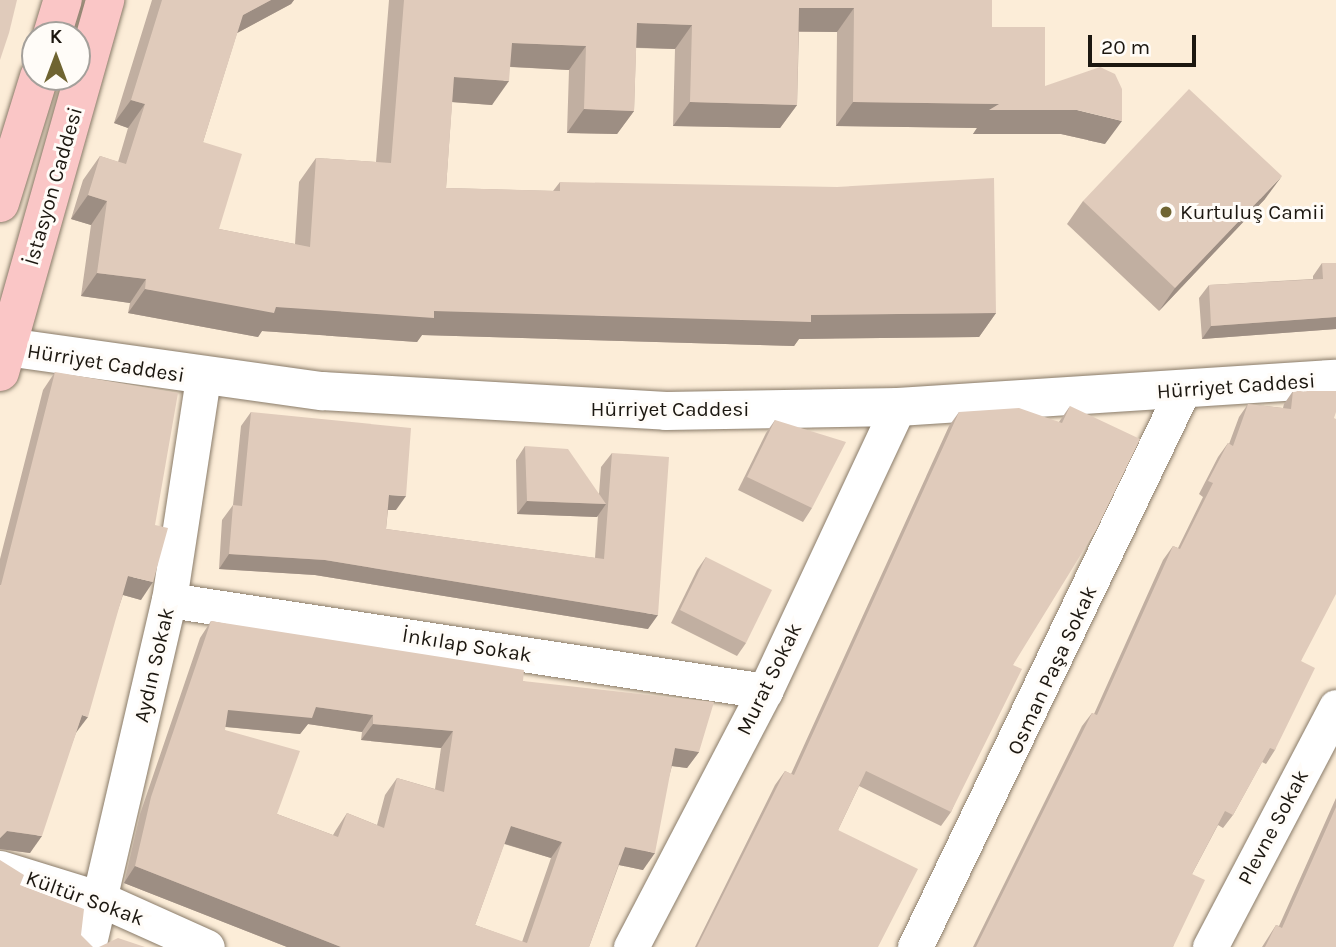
<!DOCTYPE html>
<meta charset="utf-8">
<style>
body{margin:0}
#map{position:relative;width:1336px;height:947px;overflow:hidden;background:#fcedd8;font-family:Karla,sans-serif}
div>[style]{position:absolute}
[style*='--x']{left:calc(var(--x)*1px);top:calc(var(--y)*1px);width:calc(var(--w)*1px);rotate:calc(var(--a)*1deg)}
.roads{filter:drop-shadow(0 0 2px #897b69) drop-shadow(0 0 2px #897b69)}
.minor>*{height:35px;margin:-17.5px;padding:0 17.5px;transform-origin:17.5px;border-radius:17.5px;background:#fff}
.tertiary>*{height:38px;margin:-19px;padding:0 19px;transform-origin:19px;border-radius:19px;background:#fff}
.primary>*{height:38px;margin:-19px;padding:0 19px;transform-origin:19px;border-radius:19px;background:#fac6c6}
.wall>*{inset:0;background:#c1afa1}
.shaded-wall>*{inset:0;background:#9d8e83}
.building>*{inset:0;background:#e0cbbb}
.dots>*{width:19px;height:19px;translate:-50% -50%;box-sizing:border-box;border:4px solid #fffcf8;border-radius:50%}
span{translate:-50% -50%;white-space:nowrap;text-align:center;line-height:1.15;-webkit-text-stroke:6px #fffcf8;paint-order:stroke}
.street-label{font-size:21px;color:#1c1710}
.poi-label{font-size:21px;color:#1c1710}
.left{translate:0 -50%;text-align:left}
.north{position:absolute;left:21px;top:21px;width:70px;height:70px;box-sizing:border-box;background:#fffcf8;border:2px solid #a4a09b;border-radius:50%;rotate:0deg;font-size:19px;font-weight:700;line-height:28px;text-align:center;color:#1c1710}
.north::after{content:'';display:block;margin:auto;width:24px;height:32px;background:#6f6431;clip-path:polygon(50% 0,100% 100%,50% 72%,0 100%)}
.scale{position:absolute;left:1088px;top:35px;width:108px;height:32px;box-sizing:border-box;border:4px solid #1c1710;border-top:0;padding-left:9px;font-size:21px;line-height:24px;white-space:nowrap;color:#1c1710;-webkit-text-stroke:5px #fffcf8;paint-order:stroke}
</style>
<div id="map">
<div class="roads">
<div class="minor">
<i style="--x:169;--y:600;--w:603;--a:8.68"></i>
<i style="--x:0;--y:868;--w:105;--a:17.2"></i>
<i style="--x:100;--y:899;--w:117;--a:24.2"></i>
<i style="--x:88;--y:947;--w:356;--a:-76.9"></i>
<i style="--x:169;--y:600;--w:224;--a:-81.3"></i>
<i style="--x:631;--y:947;--w:289;--a:-62.4"></i>
<i style="--x:765;--y:691;--w:314;--a:-64.9"></i>
<i style="--x:915;--y:947;--w:618;--a:-64.31"></i>
<i style="--x:1210;--y:947;--w:271;--a:-62.3"></i>
</div>
<div class="tertiary">
<i style="--x:7;--y:347;--w:318;--a:8"></i>
<i style="--x:322;--y:391;--w:345;--a:3.3"></i>
<i style="--x:666;--y:411;--w:232;--a:-1"></i>
<i style="--x:898;--y:407;--w:439;--a:-3.7"></i>
</div>
<div class="primary">
<i style="--x:52;--y:35;--w:37;--a:-73"></i>
<i style="--x:0;--y:203;--w:132;--a:-72.8"></i>
<i style="--x:0;--y:372;--w:387;--a:-74.2"></i>
</div>
</div>
<div class="wall">
<i style="clip-path:polygon(152px 0,294px 0,291px 4px,237px 33px,203px 142px,219px 229px,295px 244px,299px 182px,316px 158px,376px 162px,389px 0,992px 0,992px 27px,1045px 86px,1105px 144px,1061px 134px,973px 134px,977px 128px,836px 126px,837px 32px,799px 32px,797px 105px,780px 128px,673px 126px,675px 49px,636px 48px,634px 111px,617px 134px,567px 133px,569px 70px,510px 67px,492px 105px,452px 102px,446px 188px,553px 191px,560px 182px,996px 313px,979px 337px,799px 339px,794px 346px,422px 335px,417px 342px,262px 331px,258px 337px,128px 313px,130px 303px,81px 296px,91px 225px,71px 219px,83px 180px,100px 156px,118px 162px,128px 128px,114px 123px)"></i>
<i style="clip-path:polygon(1265px 199px,1159px 311px,1067px 224px,1083px 201px)"></i>
<i style="clip-path:polygon(1322px 263px,1336px 263px,1336px 329px,1202px 339px,1199px 298px,1209px 285px,1313px 279px,1313px 276px)"></i>
<i style="clip-path:polygon(55px 372px,141px 600px,123px 595px,76px 733px,30px 853px,0 849px,0 559px,43px 390px)"></i>
<i style="clip-path:polygon(1293px 391px,1334px 418px,1301px 661px,1275px 750px,1266px 764px,1262px 762px,1233px 815px,1223px 828px,1218px 825px,1192px 874px,1173px 947px,973px 947px,1082px 726px,1092px 713px,1094px 714px,1163px 560px,1173px 546px,1178px 548px,1203px 497px,1199px 494px,1218px 457px,1228px 443px,1229px 444px,1239px 417px,1248px 404px,1283px 408px,1284px 404px)"></i>
<i style="clip-path:polygon(1070px 406px,1013px 665px,951px 812px,941px 826px,859px 786px,838px 830px,878px 947px,695px 947px,775px 785px,785px 771px,791px 774px,949px 426px,959px 412px,1059px 422px)"></i>
<i style="clip-path:polygon(251px 412px,396px 510px,388px 510px,386px 529px,595px 558px,598px 515px,597px 517px,517px 514px,516px 460px,525px 446px,599px 494px,601px 467px,612px 453px,648px 629px,315px 575px,219px 569px,222px 520px,233px 505px,241px 426px)"></i>
<i style="clip-path:polygon(775px 420px,812px 508px,803px 522px,738px 490px,766px 433px)"></i>
<i style="clip-path:polygon(706px 557px,746px 643px,737px 656px,671px 623px,697px 570px)"></i>
<i style="clip-path:polygon(evenodd,211px 621px,523px 681px,699px 752px,687px 768px,672px 766px,643px 870px,619px 865px,589px 947px,287px 947px,124px 883px,140px 814px,200px 638px,211px 621px,308px 724px,362px 732px,361px 740px,441px 748px,435px 789px,397px 778px,385px 795px,377px 825px,347px 813px,336px 830px,333px 835px,277px 814px,225px 730px,225px 727px,300px 734px,308px 724px,211px 621px,504px 844px,551px 858px,522px 942px,475px 925px,504px 844px)"></i>
<i style="clip-path:polygon(1336px 798px,1336px 947px,1262px 947px,1276px 925px,1279px 926px)"></i>
</div>
<div class="shaded-wall">
<i style="clip-path:polygon(271px 0,294px 0,291px 4px,226px 39px,243px 15px)"></i>
<i style="clip-path:polygon(799px 8px,854px 8px,837px 32px,782px 31px)"></i>
<i style="clip-path:polygon(637px 23px,692px 25px,675px 49px,620px 47px)"></i>
<i style="clip-path:polygon(512px 43px,586px 46px,569px 70px,496px 66px)"></i>
<i style="clip-path:polygon(454px 77px,509px 81px,492px 105px,438px 101px)"></i>
<i style="clip-path:polygon(131px 100px,145px 104px,128px 128px,114px 123px)"></i>
<i style="clip-path:polygon(690px 102px,797px 105px,780px 128px,673px 126px)"></i>
<i style="clip-path:polygon(853px 102px,999px 104px,1077px 110px,1122px 121px,1105px 144px,1061px 134px,973px 134px,977px 128px,836px 126px)"></i>
<i style="clip-path:polygon(584px 109px,634px 111px,617px 134px,567px 133px)"></i>
<i style="clip-path:polygon(1282px 176px,1265px 199px,1159px 311px,1175px 288px)"></i>
<i style="clip-path:polygon(88px 195px,107px 201px,91px 225px,71px 219px)"></i>
<i style="clip-path:polygon(97px 273px,146px 279px,130px 303px,81px 296px)"></i>
<i style="clip-path:polygon(145px 289px,276px 307px,434px 311px,811px 315px,996px 313px,979px 337px,799px 339px,794px 346px,422px 335px,417px 342px,262px 331px,258px 337px,128px 313px)"></i>
<i style="clip-path:polygon(1336px 317px,1336px 329px,1202px 339px,1211px 326px)"></i>
<i style="clip-path:polygon(389px 495px,406px 496px,396px 510px,379px 510px)"></i>
<i style="clip-path:polygon(527px 501px,606px 504px,597px 517px,517px 514px)"></i>
<i style="clip-path:polygon(229px 554px,325px 560px,658px 615px,648px 629px,315px 575px,219px 569px)"></i>
<i style="clip-path:polygon(128px 576px,153px 582px,141px 600px,116px 593px)"></i>
<i style="clip-path:polygon(316px 707px,373px 715px,362px 732px,308px 724px,300px 734px,217px 726px,228px 710px)"></i>
<i style="clip-path:polygon(82px 715px,88px 717px,75px 734px)"></i>
<i style="clip-path:polygon(373px 724px,453px 731px,441px 748px,361px 740px)"></i>
<i style="clip-path:polygon(675px 748px,699px 752px,687px 768px,664px 765px)"></i>
<i style="clip-path:polygon(511px 826px,562px 842px,551px 858px,499px 842px)"></i>
<i style="clip-path:polygon(7px 831px,42px 836px,30px 853px,0 849px,0 838px)"></i>
<i style="clip-path:polygon(625px 847px,655px 853px,643px 870px,614px 864px)"></i>
<i style="clip-path:polygon(135px 866px,341px 947px,287px 947px,124px 883px)"></i>
</div>
<div class="building">
<i style="clip-path:polygon(0 0,17px 0,9px 33px,0 60px)"></i>
<i style="clip-path:polygon(162px 0,271px 0,243px 15px,203px 142px,242px 154px,219px 229px,310px 247px,316px 158px,391px 163px,404px 0,992px 0,992px 27px,1045px 27px,1045px 86px,1100px 67px,1115px 74px,1122px 89px,1122px 121px,1077px 110px,989px 110px,999px 104px,853px 102px,854px 8px,799px 8px,797px 105px,690px 102px,692px 25px,637px 23px,634px 111px,584px 109px,586px 46px,512px 43px,509px 81px,454px 77px,446px 188px,560px 191px,560px 182px,837px 187px,994px 178px,996px 313px,811px 315px,811px 322px,434px 311px,434px 318px,276px 307px,274px 313px,145px 289px,146px 279px,97px 273px,107px 201px,88px 195px,100px 156px,126px 164px,145px 104px,131px 100px)"></i>
<i style="clip-path:polygon(1189px 89px,1282px 176px,1175px 288px,1083px 201px)"></i>
<i style="clip-path:polygon(1322px 263px,1336px 263px,1336px 317px,1211px 326px,1209px 285px,1323px 279px)"></i>
<i style="clip-path:polygon(55px 372px,178px 393px,155px 525px,168px 528px,153px 582px,128px 576px,88px 717px,82px 715px,42px 836px,7px 831px,0 838px,0 585px,1px 585px)"></i>
<i style="clip-path:polygon(1293px 391px,1336px 391px,1336px 412px,1334px 418px,1336px 419px,1336px 594px,1301px 661px,1315px 668px,1275px 750px,1270px 748px,1233px 815px,1225px 811px,1192px 874px,1205px 880px,1173px 947px,976px 947px,1092px 713px,1097px 715px,1173px 546px,1180px 549px,1213px 483px,1208px 481px,1228px 443px,1233px 446px,1248px 404px,1291px 409px)"></i>
<i style="clip-path:polygon(1070px 406px,1140px 439px,1096px 530px,1013px 665px,1022px 669px,951px 812px,866px 771px,838px 830px,918px 869px,878px 947px,697px 947px,785px 771px,794px 775px,959px 412px,1019px 408px,1062px 423px)"></i>
<i style="clip-path:polygon(251px 412px,411px 428px,406px 496px,389px 495px,386px 529px,604px 559px,612px 453px,669px 457px,658px 615px,325px 560px,229px 554px,233px 505px,242px 506px)"></i>
<i style="clip-path:polygon(775px 420px,846px 442px,812px 508px,747px 477px)"></i>
<i style="clip-path:polygon(525px 446px,568px 449px,606px 504px,527px 501px)"></i>
<i style="clip-path:polygon(706px 557px,772px 590px,746px 643px,680px 610px)"></i>
<i style="clip-path:polygon(evenodd,211px 621px,524px 670px,523px 681px,714px 702px,699px 752px,675px 748px,655px 853px,625px 847px,589px 947px,341px 947px,135px 866px,151px 797px,211px 621px,316px 707px,373px 715px,373px 724px,453px 731px,444px 792px,397px 778px,384px 828px,347px 813px,338px 837px,277px 814px,300px 751px,225px 730px,228px 710px,312px 718px,316px 707px,211px 621px,511px 826px,562px 842px,527px 943px,475px 925px,511px 826px)"></i>
<i style="clip-path:polygon(1336px 807px,1336px 947px,1265px 947px,1276px 925px,1282px 928px)"></i>
<i style="clip-path:polygon(0 860px,24px 875px,20px 885px,84px 909px,81px 935px,93px 947px,0 947px)"></i>
<i style="clip-path:polygon(118px 938px,145px 947px,99px 947px)"></i>
</div>
<div class="dots">
<i style="left:1166px;top:212px;background:#6f6431"></i>
</div>
<div class="street-label">
<span style="left:53px;top:186px;rotate:-74deg">İstasyon Caddesi</span>
<span style="left:106px;top:363px;rotate:9deg">Hürriyet Caddesi</span>
<span style="left:1236px;top:386px;rotate:-4deg">Hürriyet Caddesi</span>
<span style="left:670px;top:409px">Hürriyet Caddesi</span>
<span style="left:467px;top:645px;rotate:9deg">İnkılap Sokak</span>
<span style="left:154px;top:665px;rotate:-77deg">Aydın Sokak</span>
<span style="left:1052px;top:670px;rotate:-65deg">Osman Paşa Sokak</span>
<span style="left:769px;top:679px;rotate:-64deg">Murat Sokak</span>
<span style="left:1273px;top:827px;rotate:-62deg">Plevne Sokak</span>
<span style="left:85px;top:898px;rotate:20deg">Kültür Sokak</span>
</div>
<div class="poi-label">
<span class="left" style="left:1180px;top:212px">Kurtuluş Camii</span>
</div>
<div class="north">K</div>
<div class="scale">20 m</div>
</div>
